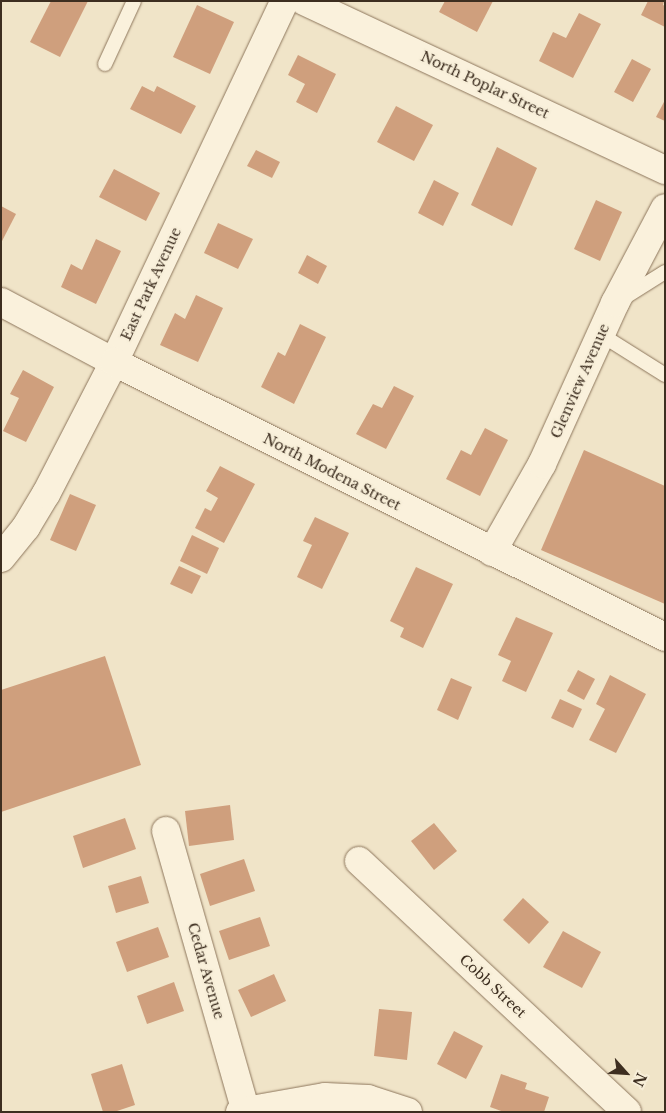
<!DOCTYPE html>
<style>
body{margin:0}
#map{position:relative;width:666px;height:1113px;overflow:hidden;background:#f0e4c8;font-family:"Libre Baskerville",serif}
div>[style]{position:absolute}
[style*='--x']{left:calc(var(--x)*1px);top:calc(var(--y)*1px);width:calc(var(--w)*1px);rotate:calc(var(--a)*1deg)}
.building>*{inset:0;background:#cf9f7d}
.roads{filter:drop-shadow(0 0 1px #8d765c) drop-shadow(0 0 1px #8d765c)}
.lane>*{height:14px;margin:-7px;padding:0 7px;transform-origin:7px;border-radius:7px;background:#faf1dc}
.street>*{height:28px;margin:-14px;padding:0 14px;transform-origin:14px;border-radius:14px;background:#faf1dc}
.secondary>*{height:28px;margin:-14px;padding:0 14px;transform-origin:14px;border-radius:14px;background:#faf1dc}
span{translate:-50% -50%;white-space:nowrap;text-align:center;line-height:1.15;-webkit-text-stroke:4px #f7eed8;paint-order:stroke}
.street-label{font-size:14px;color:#3d2e20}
.frame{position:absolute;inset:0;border:2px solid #3d2e20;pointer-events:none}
.north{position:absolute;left:601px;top:1048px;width:50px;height:50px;-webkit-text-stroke:4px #f7eed8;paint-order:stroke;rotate:116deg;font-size:14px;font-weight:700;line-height:20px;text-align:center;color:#3d2e20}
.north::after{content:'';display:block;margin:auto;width:18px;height:22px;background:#3d2e20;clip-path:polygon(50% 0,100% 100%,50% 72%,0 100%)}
</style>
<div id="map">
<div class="building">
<i style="clip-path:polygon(51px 1px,88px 1px,60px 57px,30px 42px)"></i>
<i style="clip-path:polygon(445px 1px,493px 1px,477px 32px,439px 12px)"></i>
<i style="clip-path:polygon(648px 1px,664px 1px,663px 5px,665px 6px,665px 27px,641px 15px)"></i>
<i style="clip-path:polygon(197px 5px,234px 22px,210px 74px,173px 57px)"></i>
<i style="clip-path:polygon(579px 13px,601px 24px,573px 78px,539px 61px,553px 32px,566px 38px)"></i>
<i style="clip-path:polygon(298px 55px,336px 74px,317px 113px,296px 102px,305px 84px,288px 75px)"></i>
<i style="clip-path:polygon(632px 59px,651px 69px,633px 102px,614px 92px)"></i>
<i style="clip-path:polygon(142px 86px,154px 92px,157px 86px,196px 106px,181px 134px,130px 109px)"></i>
<i style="clip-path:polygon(665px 100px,665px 121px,656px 117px)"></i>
<i style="clip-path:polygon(396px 106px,433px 125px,414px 161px,377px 142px)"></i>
<i style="clip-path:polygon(497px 147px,537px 168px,512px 226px,471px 205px)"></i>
<i style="clip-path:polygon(256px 150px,280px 162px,272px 178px,247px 166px)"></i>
<i style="clip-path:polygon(114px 169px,160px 193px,146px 221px,99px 197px)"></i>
<i style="clip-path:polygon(434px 180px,459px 193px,443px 226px,418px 213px)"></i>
<i style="clip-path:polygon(596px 200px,622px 212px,600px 261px,574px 249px)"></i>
<i style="clip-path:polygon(1px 206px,16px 214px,1px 243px)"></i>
<i style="clip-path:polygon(218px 223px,253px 239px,238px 269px,204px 253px)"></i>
<i style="clip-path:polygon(96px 239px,121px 251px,96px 304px,61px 287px,71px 264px,82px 270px)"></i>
<i style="clip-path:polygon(307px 255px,327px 266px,318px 284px,298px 273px)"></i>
<i style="clip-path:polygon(196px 295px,223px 308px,198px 362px,160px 345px,175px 313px,185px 319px)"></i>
<i style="clip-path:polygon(300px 324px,326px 337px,294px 404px,261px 387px,278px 352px,285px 356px)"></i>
<i style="clip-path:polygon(23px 370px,54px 387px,26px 442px,3px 431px,19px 398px,10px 394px)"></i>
<i style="clip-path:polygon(394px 386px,414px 396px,386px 449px,356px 434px,373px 404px,382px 408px)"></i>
<i style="clip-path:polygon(485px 428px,508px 440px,480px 496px,446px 479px,461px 450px,471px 455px)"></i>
<i style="clip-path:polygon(584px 450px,665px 486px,665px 604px,541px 550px)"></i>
<i style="clip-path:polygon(220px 466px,255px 484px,224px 543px,195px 528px,205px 508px,211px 511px,218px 498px,206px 491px)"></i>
<i style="clip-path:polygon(70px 494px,96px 505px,76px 551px,50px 540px)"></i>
<i style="clip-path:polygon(315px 517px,349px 533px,322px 589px,297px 577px,312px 545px,303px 541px)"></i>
<i style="clip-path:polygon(192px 535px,219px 548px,207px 574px,180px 561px)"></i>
<i style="clip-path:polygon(179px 566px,201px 576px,192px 594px,170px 584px)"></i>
<i style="clip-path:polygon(416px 567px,453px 584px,423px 648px,400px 637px,404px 628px,390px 621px)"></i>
<i style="clip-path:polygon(516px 617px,553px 633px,526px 692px,502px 681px,511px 661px,498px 655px)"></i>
<i style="clip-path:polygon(105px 656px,141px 765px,1px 812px,1px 690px)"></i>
<i style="clip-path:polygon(578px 670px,595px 679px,584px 700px,567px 691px)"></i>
<i style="clip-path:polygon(610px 675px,646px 694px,616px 753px,589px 740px,605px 709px,596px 704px)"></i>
<i style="clip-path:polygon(451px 678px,472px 687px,458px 720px,437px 710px)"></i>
<i style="clip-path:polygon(560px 699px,582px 709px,573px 728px,551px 718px)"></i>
<i style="clip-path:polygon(230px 805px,234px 840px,189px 846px,185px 811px)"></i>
<i style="clip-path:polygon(125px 818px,136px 849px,83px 868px,73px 836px)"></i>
<i style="clip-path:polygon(434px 823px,457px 851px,434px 870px,411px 841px)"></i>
<i style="clip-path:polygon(244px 859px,255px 891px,210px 906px,200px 874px)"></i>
<i style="clip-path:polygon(141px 876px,149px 903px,116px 913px,108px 886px)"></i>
<i style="clip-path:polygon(523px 898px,549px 922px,529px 944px,503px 920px)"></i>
<i style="clip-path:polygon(260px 917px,270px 946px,229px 960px,219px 931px)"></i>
<i style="clip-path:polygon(158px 927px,169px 957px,127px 972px,116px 942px)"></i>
<i style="clip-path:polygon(563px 931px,601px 952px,582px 988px,543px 967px)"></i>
<i style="clip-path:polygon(274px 974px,286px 1001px,251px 1017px,238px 990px)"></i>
<i style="clip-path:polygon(174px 982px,184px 1011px,147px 1024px,137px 996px)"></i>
<i style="clip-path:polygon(379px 1009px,412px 1012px,407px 1060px,374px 1056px)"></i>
<i style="clip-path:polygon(454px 1031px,483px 1046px,466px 1079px,437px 1064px)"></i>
<i style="clip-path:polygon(122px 1064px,135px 1105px,114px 1112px,103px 1112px,91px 1074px)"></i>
<i style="clip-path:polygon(501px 1074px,527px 1083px,525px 1089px,549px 1097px,544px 1112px,504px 1112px,490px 1107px)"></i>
</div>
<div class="roads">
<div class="lane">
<i style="--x:105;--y:64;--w:69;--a:-65.3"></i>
<i style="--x:622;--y:299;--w:51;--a:-32.1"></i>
<i style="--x:600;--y:334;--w:77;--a:32.2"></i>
</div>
<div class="street">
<i style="--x:304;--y:1;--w:399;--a:25.1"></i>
<i style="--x:492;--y:552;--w:101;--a:-60.4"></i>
<i style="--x:542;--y:464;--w:177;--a:-65.6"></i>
<i style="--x:615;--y:303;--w:107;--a:-62.2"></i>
<i style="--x:1;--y:558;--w:40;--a:-51"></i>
<i style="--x:26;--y:527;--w:39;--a:-59"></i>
<i style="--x:46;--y:494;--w:148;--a:-62.7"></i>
<i style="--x:114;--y:362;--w:399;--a:-64.7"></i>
<i style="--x:166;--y:831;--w:292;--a:74.1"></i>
<i style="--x:359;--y:861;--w:367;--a:43.1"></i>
<i style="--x:240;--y:1112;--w:86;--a:-10"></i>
<i style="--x:325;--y:1097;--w:43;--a:2.7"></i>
<i style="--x:368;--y:1099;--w:42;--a:18"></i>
</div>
<div class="secondary">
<i style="--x:1;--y:302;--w:128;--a:28"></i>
<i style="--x:114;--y:362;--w:616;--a:26.52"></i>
</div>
</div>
<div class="street-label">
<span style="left:485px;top:85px;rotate:25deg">North Poplar Street</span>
<span style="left:151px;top:284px;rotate:-65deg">East Park Avenue</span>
<span style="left:580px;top:381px;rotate:-66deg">Glenview Avenue</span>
<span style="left:332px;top:472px;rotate:27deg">North Modena Street</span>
<span style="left:206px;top:971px;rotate:74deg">Cedar Avenue</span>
<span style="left:493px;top:986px;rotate:43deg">Cobb Street</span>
</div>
<div class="frame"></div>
<div class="north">N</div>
</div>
